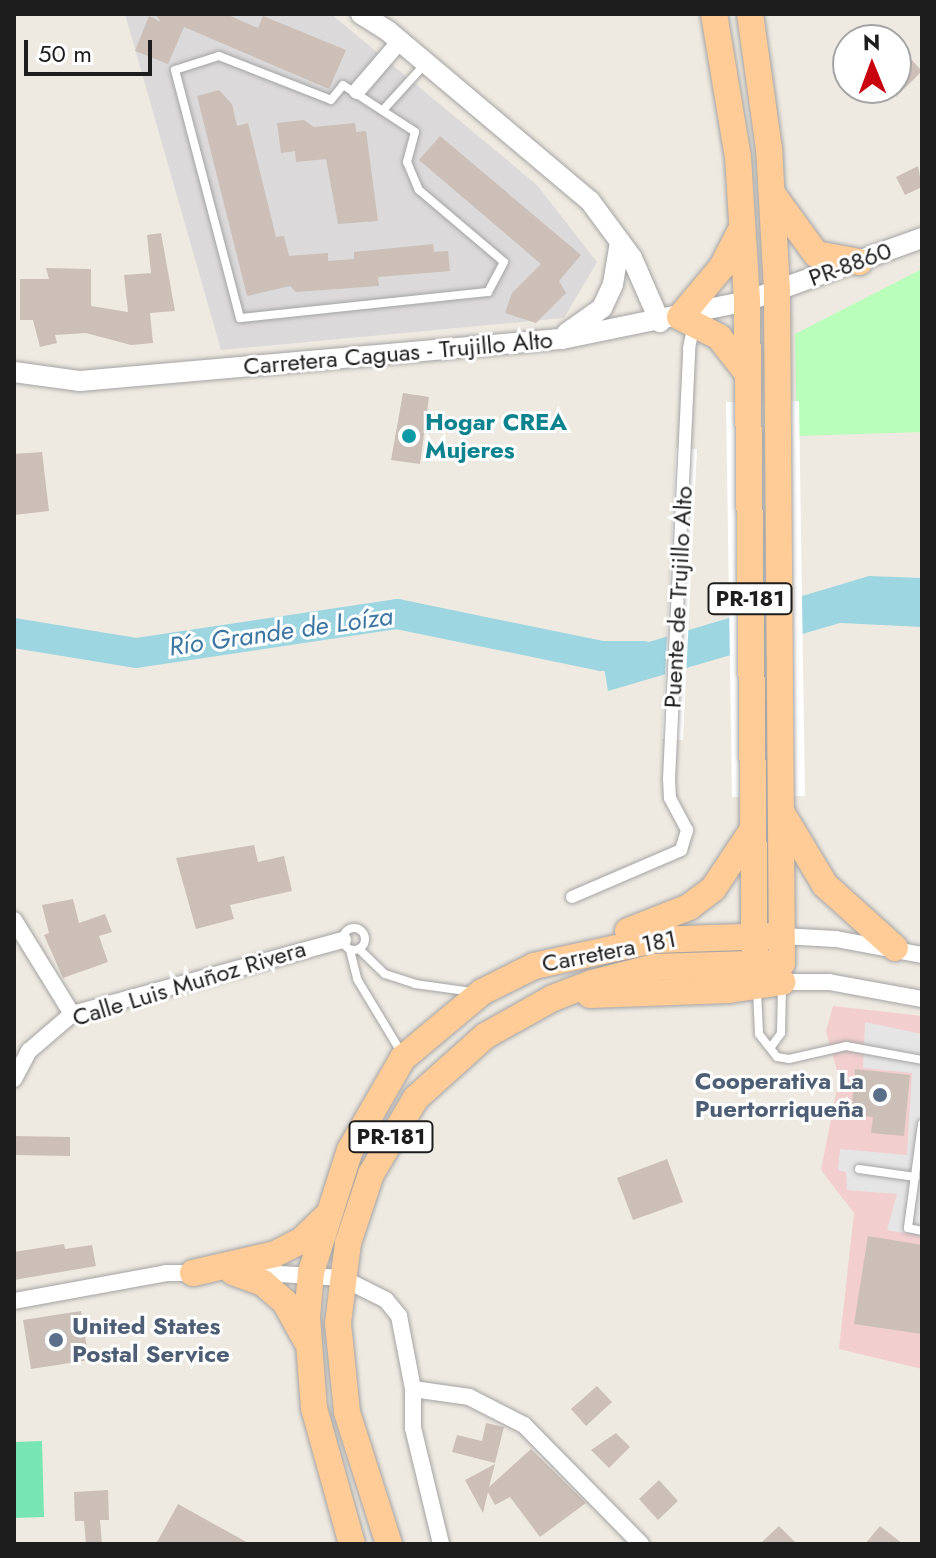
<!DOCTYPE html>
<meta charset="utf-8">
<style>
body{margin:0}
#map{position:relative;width:936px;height:1558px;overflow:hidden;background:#efeae1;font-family:Jost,sans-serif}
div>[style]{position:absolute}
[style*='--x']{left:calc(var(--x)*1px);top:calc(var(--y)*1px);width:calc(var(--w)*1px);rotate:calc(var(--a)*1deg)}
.residential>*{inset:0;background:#dbd9da}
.commercial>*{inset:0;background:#f2cecf}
.park>*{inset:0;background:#b9feba}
.pitch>*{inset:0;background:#77e6b4}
.parking>*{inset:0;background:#e5e5e5}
.water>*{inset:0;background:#9dd6e1}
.pier>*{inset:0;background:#fff}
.river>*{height:30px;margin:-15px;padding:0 15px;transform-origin:15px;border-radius:15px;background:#9dd6e1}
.building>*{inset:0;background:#cbbfb7}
.roads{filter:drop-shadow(0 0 2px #a4a4a4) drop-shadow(0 0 2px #a4a4a4)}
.service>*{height:8px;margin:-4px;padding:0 4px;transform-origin:4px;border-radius:4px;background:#fff}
.service>.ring{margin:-4px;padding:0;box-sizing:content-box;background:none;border:8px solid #fff;border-radius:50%}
.pedestrian>*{height:12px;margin:-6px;padding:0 6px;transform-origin:6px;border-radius:6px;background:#fff}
.minor>*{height:16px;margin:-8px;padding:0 8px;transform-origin:8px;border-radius:8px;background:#fff}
.tertiary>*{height:20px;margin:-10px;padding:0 10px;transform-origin:10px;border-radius:10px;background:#fff}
.primary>*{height:26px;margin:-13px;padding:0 13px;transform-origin:13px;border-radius:13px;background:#ffcb96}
.dots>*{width:22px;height:22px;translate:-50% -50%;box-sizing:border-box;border:4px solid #fff;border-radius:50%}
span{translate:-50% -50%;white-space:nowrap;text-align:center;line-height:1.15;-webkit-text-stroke:6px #fff;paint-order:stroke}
.shield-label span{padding:2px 6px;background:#fff;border:2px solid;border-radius:6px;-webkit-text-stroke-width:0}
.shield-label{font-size:22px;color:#1d1d1d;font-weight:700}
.street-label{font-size:24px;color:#1d1d1d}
.culture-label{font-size:24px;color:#0d838f;font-weight:700}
.left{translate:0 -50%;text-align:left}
.service-label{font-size:24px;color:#4e5e75;font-weight:700}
.right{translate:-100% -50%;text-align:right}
.water-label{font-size:26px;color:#3c77a4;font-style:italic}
.frame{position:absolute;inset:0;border:16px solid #1d1d1d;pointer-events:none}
.north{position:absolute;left:832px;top:24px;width:80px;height:80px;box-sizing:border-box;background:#fff;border:2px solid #a5a5a5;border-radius:50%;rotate:359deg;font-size:22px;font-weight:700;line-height:32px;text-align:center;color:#1d1d1d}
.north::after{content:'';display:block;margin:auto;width:28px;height:36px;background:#c9000d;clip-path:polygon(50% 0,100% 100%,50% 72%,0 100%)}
.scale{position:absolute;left:24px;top:40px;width:128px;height:36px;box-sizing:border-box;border:4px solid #1d1d1d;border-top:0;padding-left:10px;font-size:24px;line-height:28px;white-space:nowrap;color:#1d1d1d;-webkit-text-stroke:6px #fff;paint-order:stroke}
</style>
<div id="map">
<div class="residential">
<i style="clip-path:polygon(125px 14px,331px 14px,537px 185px,597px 262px,564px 318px,221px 350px)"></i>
</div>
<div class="commercial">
<i style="clip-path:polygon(833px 1006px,922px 1016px,922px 1369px,839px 1349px,854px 1213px,821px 1170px,839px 1078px,826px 1031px)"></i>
</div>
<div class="park">
<i style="clip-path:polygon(922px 269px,922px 432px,797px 436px,795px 334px)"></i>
</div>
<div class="pitch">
<i style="clip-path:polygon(42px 1441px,44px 1517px,14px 1518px,14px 1442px)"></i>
</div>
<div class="parking">
<i style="clip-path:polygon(865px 1022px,922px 1034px,922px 1236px,887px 1230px,897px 1194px,847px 1190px,846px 1172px,838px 1170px,840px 1149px,907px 1155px,912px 1073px,863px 1068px)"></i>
</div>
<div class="water">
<i style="clip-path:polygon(869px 576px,922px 578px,922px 627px,840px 623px,608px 691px,602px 656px)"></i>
</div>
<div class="pier">
<i style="clip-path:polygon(799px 401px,805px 796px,732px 797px,726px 402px)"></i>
<i style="clip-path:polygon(676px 448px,697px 449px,683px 740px,662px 739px)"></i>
</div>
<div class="river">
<i style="--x:14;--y:633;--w:124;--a:9.3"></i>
<i style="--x:136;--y:653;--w:264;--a:-8.5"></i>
<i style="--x:397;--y:614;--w:209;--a:11.6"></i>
<i style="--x:602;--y:656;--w:41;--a:0"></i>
</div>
<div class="building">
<i style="clip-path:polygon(155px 14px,226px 14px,258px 28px,263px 16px,346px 50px,329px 89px,184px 27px,168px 64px,135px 51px,149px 16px,161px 22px)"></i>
<i style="clip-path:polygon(908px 56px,922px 71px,896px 97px,896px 68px)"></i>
<i style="clip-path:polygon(219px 90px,232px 104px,237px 126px,248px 123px,276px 237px,284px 236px,289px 256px,328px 253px,328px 261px,354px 259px,354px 252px,433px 244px,434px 252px,448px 251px,450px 271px,378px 277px,379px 286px,296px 292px,290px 286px,247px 296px,197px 96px)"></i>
<i style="clip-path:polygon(304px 120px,314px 127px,355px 123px,356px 132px,366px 131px,378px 221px,338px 224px,326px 159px,296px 162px,295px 151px,281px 153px,277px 123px)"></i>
<i style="clip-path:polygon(440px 136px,581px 255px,559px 281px,566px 293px,536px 323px,505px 313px,512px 293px,541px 264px,419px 160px)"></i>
<i style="clip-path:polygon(918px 166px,922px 187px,905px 195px,896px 177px)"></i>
<i style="clip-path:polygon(161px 233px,175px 311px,150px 313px,153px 343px,131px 345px,86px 333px,55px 335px,57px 343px,40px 347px,33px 320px,20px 320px,20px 279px,49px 279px,46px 268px,91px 269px,91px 306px,128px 312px,124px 275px,151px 273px,147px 235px)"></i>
<i style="clip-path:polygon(403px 393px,429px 397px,420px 464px,391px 460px)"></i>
<i style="clip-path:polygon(42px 452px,49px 511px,14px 515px,14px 454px)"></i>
<i style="clip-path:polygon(254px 845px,258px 862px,284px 856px,292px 891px,230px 905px,234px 919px,196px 929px,176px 858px)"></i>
<i style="clip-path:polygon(73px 899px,79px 923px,105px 914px,112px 932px,99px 936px,108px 962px,63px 978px,44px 935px,49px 933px,42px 905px)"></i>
<i style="clip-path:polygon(855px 1069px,910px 1075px,904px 1136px,871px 1133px,873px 1117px,851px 1115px)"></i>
<i style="clip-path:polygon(14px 1136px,70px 1137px,70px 1156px,14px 1155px)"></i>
<i style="clip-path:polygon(667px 1159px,683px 1202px,633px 1220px,617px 1178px)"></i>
<i style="clip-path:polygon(868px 1236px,922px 1245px,922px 1334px,854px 1324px)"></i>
<i style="clip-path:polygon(64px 1244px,65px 1249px,92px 1245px,96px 1266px,14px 1280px,14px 1252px)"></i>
<i style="clip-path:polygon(81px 1311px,89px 1360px,31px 1369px,23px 1320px)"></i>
<i style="clip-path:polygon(597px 1386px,612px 1402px,586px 1426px,571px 1409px)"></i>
<i style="clip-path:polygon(486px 1423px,504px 1427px,495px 1463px,452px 1452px,457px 1435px,482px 1441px)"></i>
<i style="clip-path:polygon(616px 1433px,630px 1447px,609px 1468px,591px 1450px)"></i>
<i style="clip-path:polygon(531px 1449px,586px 1503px,540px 1537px,510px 1497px,495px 1505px,488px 1492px,483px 1513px,465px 1480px,495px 1464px,489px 1487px)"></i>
<i style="clip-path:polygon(659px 1480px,678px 1501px,658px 1520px,639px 1499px)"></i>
<i style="clip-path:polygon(108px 1490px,109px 1520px,100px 1520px,102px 1544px,86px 1544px,84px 1521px,75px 1521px,74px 1492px)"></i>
<i style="clip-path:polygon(178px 1504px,250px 1544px,156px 1544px)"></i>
<i style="clip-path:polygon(779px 1526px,797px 1544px,760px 1544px)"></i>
<i style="clip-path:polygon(880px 1526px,903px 1544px,865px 1544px)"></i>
</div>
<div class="roads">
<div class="service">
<i style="--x:219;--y:56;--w:120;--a:21.4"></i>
<i style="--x:331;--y:100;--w:19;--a:-51"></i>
<i style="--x:343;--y:85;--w:86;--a:33.1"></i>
<i style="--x:415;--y:132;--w:31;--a:105"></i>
<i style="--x:407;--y:162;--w:30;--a:67"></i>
<i style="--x:419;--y:190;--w:111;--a:40.3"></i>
<i style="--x:504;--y:262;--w:34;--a:118"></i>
<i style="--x:488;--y:292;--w:249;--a:174"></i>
<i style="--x:240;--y:318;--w:256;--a:-104.7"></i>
<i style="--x:175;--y:70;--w:46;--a:-17.7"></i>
<i style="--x:384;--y:109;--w:59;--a:-47.7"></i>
<i class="ring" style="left:343px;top:928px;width:14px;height:14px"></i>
<i style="--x:359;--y:949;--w:36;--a:44"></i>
<i style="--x:385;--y:974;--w:32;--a:18"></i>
<i style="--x:415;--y:984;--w:59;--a:7.9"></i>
<i style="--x:350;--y:950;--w:30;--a:76"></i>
<i style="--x:357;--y:979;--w:85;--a:58.9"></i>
<i style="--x:757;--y:991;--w:43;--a:87.3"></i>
<i style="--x:759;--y:1034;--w:29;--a:52"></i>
<i style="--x:777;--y:1057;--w:12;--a:9"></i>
<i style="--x:789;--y:1059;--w:58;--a:-12.8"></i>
<i style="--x:846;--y:1046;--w:77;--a:10.4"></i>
<i style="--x:771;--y:1047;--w:17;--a:-54"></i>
<i style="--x:781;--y:1033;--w:46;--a:-88.8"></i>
<i style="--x:922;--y:1124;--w:105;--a:97.7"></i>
<i style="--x:908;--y:1228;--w:14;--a:12"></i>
<i style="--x:859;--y:1169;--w:57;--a:8.1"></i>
</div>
<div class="pedestrian">
<i style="--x:572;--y:897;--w:119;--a:-23.3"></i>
<i style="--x:681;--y:850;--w:21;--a:-73"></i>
<i style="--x:687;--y:830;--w:36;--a:-118"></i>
<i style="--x:670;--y:798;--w:19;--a:-93"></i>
<i style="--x:669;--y:779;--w:431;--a:-87.3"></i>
<i style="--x:689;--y:348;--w:25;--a:-78"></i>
</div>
<div class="minor">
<i style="--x:357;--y:91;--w:66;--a:-49.3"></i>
<i style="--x:14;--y:920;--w:110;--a:58.3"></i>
<i style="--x:782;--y:936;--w:54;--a:3.2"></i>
<i style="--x:836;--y:939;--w:87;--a:10.5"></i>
<i style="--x:782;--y:982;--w:47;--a:0"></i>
<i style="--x:829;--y:982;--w:95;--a:10.4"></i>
<i style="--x:14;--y:1079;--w:32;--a:-62"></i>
<i style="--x:29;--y:1051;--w:57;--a:-40.7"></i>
<i style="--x:72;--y:1014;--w:281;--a:-15.3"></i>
<i style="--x:249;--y:1272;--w:93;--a:3.7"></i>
<i style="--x:342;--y:1278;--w:49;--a:26.6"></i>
<i style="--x:386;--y:1300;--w:21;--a:51"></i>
<i style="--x:399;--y:1316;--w:74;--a:79.1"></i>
<i style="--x:413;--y:1389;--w:39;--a:90"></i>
<i style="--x:413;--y:1428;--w:119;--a:76.4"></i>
<i style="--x:14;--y:1301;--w:155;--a:-10.4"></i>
<i style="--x:166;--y:1273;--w:36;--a:0"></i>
<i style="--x:413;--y:1389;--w:57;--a:8.1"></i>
<i style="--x:469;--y:1397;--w:62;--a:27"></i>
<i style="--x:524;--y:1425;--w:167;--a:45.5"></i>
</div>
<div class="tertiary">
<i style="--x:361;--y:14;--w:32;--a:32"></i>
<i style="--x:388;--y:31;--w:264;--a:40.1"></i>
<i style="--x:590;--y:201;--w:71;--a:53.6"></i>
<i style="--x:632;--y:258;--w:70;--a:66.4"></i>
<i style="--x:567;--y:333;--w:43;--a:-35.5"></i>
<i style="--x:602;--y:308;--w:26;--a:-65"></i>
<i style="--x:613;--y:284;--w:43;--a:-80.5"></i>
<i style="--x:14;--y:372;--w:67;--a:7.8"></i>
<i style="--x:80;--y:381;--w:484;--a:-5"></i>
<i style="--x:562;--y:339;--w:189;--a:-11.6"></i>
<i style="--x:747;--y:301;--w:186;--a:-19.8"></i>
</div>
<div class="primary">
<i style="--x:714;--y:14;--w:145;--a:80.5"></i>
<i style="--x:738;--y:157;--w:144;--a:86.4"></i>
<i style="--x:747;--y:301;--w:661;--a:89.31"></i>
<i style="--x:773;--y:195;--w:73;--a:53.9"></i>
<i style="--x:816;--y:254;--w:44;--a:10.5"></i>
<i style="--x:742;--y:228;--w:44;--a:117.1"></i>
<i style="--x:722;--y:267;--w:65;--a:130"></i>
<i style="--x:680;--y:317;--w:44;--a:27.1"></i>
<i style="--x:719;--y:337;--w:42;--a:51.8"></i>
<i style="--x:783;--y:815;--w:82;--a:59"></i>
<i style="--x:825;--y:885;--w:94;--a:42"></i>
<i style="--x:628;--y:931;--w:66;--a:-21.5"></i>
<i style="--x:689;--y:907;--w:30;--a:-37"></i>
<i style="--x:713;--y:889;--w:72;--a:-56.3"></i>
<i style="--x:590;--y:995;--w:139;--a:-2.1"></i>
<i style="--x:729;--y:990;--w:54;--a:-8.6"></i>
<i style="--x:233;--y:1272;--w:32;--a:20"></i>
<i style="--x:263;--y:1283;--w:29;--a:41"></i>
<i style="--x:285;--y:1302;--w:43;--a:61.1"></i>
<i style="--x:193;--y:1273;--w:84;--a:-13"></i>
<i style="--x:275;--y:1254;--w:30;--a:-27"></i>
<i style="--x:302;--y:1240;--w:33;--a:-44"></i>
<i style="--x:352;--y:1544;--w:141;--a:-105.6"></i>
<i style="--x:314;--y:1408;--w:90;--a:-94.4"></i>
<i style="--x:307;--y:1318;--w:46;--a:-85"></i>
<i style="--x:311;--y:1272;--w:128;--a:-72.3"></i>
<i style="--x:350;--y:1150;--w:106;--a:-60.1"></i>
<i style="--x:403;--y:1058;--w:103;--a:-39.9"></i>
<i style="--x:482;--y:992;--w:58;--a:-26.6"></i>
<i style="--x:534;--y:966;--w:122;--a:-12.3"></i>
<i style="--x:653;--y:940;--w:121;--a:-1.9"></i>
<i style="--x:389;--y:1544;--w:139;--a:-107.7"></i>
<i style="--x:347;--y:1412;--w:89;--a:-95.8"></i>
<i style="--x:338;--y:1323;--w:81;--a:-82.9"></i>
<i style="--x:348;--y:1243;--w:73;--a:-71.6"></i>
<i style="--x:371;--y:1174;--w:88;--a:-59.4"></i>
<i style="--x:416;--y:1098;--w:93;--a:-41.9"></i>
<i style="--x:485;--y:1036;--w:78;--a:-29.2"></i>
<i style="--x:553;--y:998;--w:42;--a:-21"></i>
<i style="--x:592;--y:983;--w:65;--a:-14.3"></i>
<i style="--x:655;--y:967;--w:127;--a:-1.8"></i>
<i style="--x:782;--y:963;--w:673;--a:-90.43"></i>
<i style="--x:777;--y:290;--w:141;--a:-93.2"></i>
<i style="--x:769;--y:149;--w:136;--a:-98"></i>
</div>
</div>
<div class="dots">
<i style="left:409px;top:436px;background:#0f9aa8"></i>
<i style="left:880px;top:1095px;background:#5c6f8a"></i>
<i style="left:56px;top:1340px;background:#5c6f8a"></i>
</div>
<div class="shield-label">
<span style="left:750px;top:599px">PR-181</span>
<span style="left:391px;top:1137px">PR-181</span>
</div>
<div class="street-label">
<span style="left:850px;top:264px;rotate:-20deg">PR-8860</span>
<span style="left:398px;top:353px;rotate:-5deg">Carretera Caguas - Trujillo Alto</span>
<span style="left:678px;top:597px;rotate:-87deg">Puente de Trujillo Alto</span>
<span style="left:609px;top:951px;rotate:-11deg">Carretera 181</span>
<span style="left:189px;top:983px;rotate:-17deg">Calle Luis Muñoz Rivera</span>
</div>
<div class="culture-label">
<span class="left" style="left:425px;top:436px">Hogar CREA<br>Mujeres</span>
</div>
<div class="service-label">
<span class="right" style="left:864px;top:1095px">Cooperativa La<br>Puertorriqueña</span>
<span class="left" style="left:72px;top:1340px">United States<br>Postal Service</span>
</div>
<div class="water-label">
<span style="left:281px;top:632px;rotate:-8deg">Río Grande de Loíza</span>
</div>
<div class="frame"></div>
<div class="north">N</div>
<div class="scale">50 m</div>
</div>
